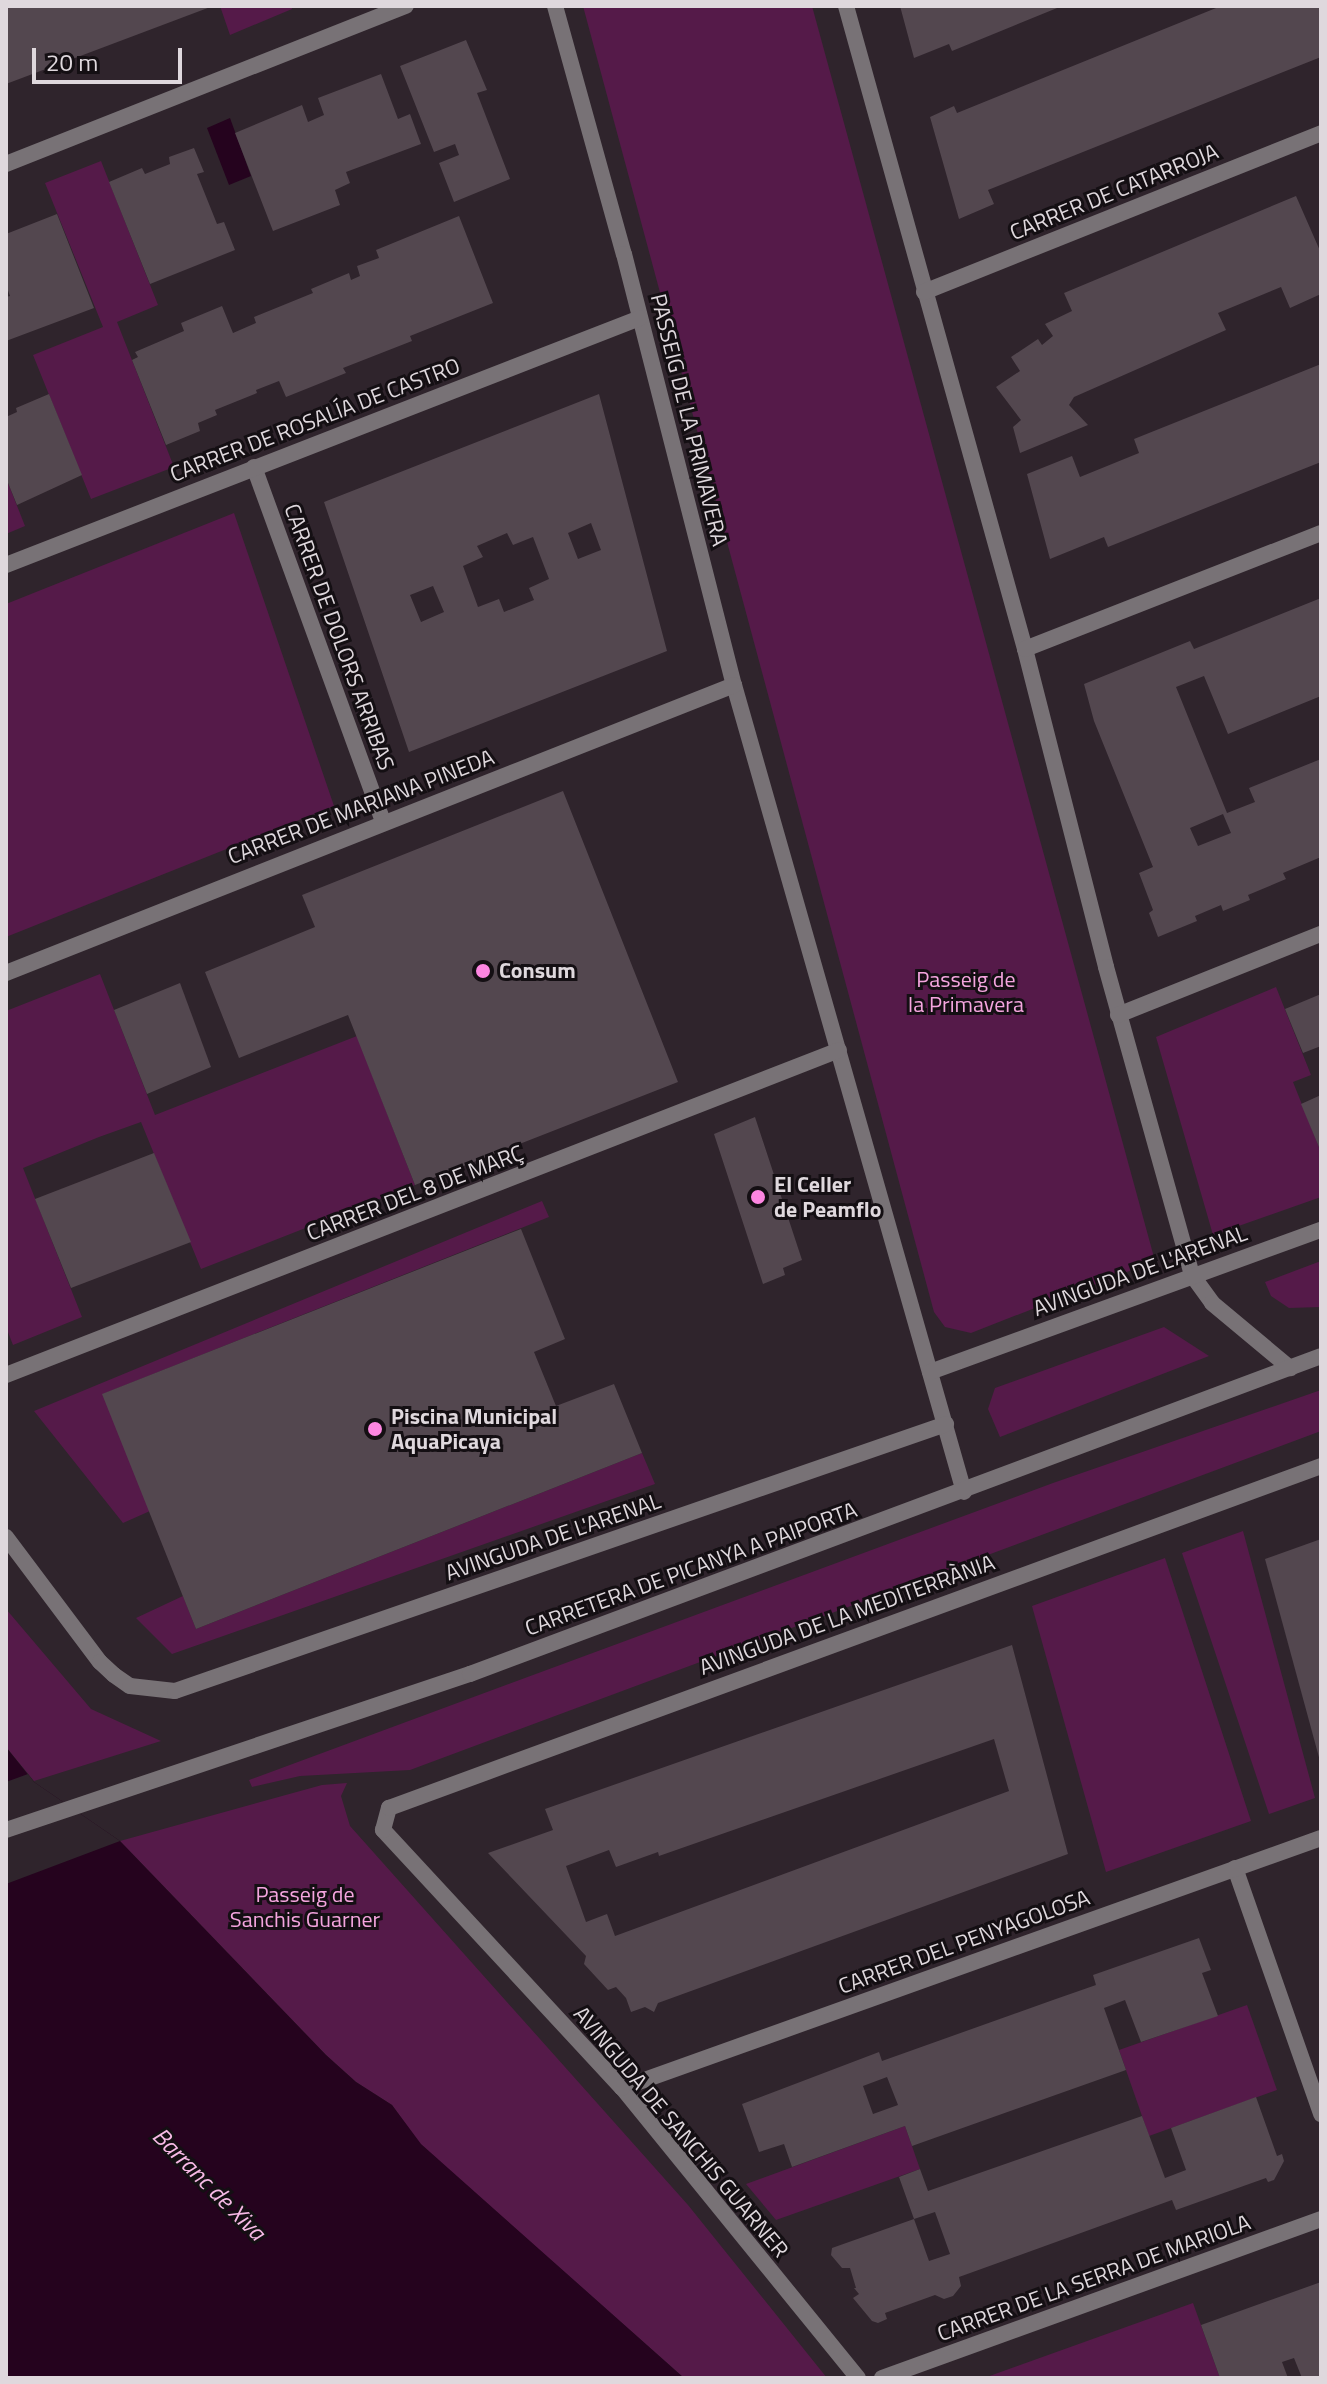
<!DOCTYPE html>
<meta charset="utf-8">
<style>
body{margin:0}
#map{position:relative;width:1327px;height:2384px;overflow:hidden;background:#2f242c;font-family:"Titillium Web",sans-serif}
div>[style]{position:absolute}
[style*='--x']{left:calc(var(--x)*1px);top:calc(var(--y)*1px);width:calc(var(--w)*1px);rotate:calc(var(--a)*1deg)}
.green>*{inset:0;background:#551a49}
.water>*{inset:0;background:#25031e}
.pier>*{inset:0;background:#2f242c}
.building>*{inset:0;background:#53474f}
.minor>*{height:16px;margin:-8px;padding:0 8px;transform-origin:8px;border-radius:8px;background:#787276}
.tertiary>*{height:16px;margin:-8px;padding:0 8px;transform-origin:8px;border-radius:8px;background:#787276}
.dots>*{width:22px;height:22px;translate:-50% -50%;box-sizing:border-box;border:4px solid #140f13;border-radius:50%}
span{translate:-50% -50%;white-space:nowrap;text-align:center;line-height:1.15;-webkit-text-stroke:6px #140f13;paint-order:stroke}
.street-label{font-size:22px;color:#dfd8dd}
.poi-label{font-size:22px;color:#dfd8dd;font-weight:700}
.left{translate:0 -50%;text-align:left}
.park-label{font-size:22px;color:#f5a5df}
.water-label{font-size:24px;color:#f6b9e5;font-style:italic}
.frame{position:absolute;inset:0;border:8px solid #dfd8dd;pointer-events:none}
.scale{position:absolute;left:32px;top:48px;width:150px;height:36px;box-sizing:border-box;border:4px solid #dfd8dd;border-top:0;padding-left:10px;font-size:24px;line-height:28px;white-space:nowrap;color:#dfd8dd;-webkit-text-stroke:6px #140f13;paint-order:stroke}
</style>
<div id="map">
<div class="green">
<i style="clip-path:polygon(220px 6px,291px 6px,292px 9px,230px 35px)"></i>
<i style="clip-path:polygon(583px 6px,812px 6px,1155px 1261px,971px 1333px,945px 1327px,934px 1312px)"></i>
<i style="clip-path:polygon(101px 161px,158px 305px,117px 322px,174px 467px,91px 499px,33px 355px,103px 327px,45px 183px)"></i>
<i style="clip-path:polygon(6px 478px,25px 526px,6px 534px)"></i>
<i style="clip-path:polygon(234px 513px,334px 806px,6px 937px,6px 604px)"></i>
<i style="clip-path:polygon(100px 974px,155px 1115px,357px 1036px,415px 1185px,201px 1269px,141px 1122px,99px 1137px,23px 1168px,82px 1317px,13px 1345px,6px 1327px,6px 1011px)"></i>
<i style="clip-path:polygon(1276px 987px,1311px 1075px,1293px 1082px,1321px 1152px,1321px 1197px,1213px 1235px,1156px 1037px)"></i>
<i style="clip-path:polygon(542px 1201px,549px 1217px,103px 1394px,150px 1511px,123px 1523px,34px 1411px)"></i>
<i style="clip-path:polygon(1321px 1261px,1321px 1307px,1289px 1308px,1271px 1296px,1265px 1282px)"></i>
<i style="clip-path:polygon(1164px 1327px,1209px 1356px,1000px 1437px,988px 1409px,995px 1388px)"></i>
<i style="clip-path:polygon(1321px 1390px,1321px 1431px,410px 1770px,300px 1776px,252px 1787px,249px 1780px,1053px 1483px)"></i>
<i style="clip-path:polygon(642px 1453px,655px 1484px,172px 1654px,136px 1618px,183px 1596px,196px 1629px)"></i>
<i style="clip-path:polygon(1243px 1531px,1315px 1798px,1269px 1814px,1182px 1553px)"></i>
<i style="clip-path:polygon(1165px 1558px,1251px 1821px,1106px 1872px,1032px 1606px)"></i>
<i style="clip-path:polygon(6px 1609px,91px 1709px,161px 1741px,34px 1781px,6px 1747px)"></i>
<i style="clip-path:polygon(347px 1783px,341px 1796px,350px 1826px,688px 2205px,827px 2378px,684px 2378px,420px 2144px,392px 2105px,356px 2082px,326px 2055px,120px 1841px,322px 1785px)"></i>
<i style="clip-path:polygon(1247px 2005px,1277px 2090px,1149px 2136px,1119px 2050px)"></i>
<i style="clip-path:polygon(905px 2126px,920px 2169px,776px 2220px,746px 2184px)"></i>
<i style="clip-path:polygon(1193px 2303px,1220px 2378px,984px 2378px)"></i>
</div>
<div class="water">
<i style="clip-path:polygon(230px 118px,251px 176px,229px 185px,207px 128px)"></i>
<i style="clip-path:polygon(6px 1747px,34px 1782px,120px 1841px,326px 2055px,356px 2082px,392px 2105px,421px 2144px,684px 2378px,6px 2378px)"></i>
</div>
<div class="pier">
<i style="clip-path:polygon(28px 1774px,34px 1782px,120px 1841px,6px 1884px,6px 1782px)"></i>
</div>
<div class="building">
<i style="clip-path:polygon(6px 6px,213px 6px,6px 84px)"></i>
<i style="clip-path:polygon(900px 6px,1062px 6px,952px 51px,949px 44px,914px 58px)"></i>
<i style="clip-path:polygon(1221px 6px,1321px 6px,1321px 57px,988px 190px,994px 204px,959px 219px,930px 117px,954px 106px,957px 113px)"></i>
<i style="clip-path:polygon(466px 40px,487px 90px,477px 93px,510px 179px,454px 202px,439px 163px,459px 155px,455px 144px,434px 152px,400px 66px)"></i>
<i style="clip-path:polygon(381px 74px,398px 119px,410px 114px,421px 144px,346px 172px,350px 183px,335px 190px,340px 205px,273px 231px,235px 133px,302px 105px,308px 122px,324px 115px,318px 98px)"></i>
<i style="clip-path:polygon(194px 148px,204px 172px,197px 174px,217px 224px,224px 222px,235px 250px,150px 284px,109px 182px,142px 168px,145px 174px,170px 164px,169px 157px)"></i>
<i style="clip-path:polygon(1296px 196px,1321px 253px,1321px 294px,1290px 308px,1281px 287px,1218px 313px,1226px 330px,1074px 397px,1069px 405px,1088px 425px,1020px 453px,1013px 427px,1021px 420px,996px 387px,1020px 371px,1011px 357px,1038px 339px,1042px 345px,1053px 336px,1045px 324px,1072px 311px,1064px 293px)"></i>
<i style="clip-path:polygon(57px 214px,94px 308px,6px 341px,6px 297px,10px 296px,6px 285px,6px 234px)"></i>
<i style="clip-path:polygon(459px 216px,493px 303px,410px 336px,412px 341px,343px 368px,346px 373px,286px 397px,279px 381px,256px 390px,257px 393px,215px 410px,217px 415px,198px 423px,200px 431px,166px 445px,132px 360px,138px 357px,135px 352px,184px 331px,181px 323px,222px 306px,233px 333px,256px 323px,254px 317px,313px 293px,311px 289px,349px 273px,351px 280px,360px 276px,357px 266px,379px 258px,376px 250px)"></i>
<i style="clip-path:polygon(1321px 364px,1321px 462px,1108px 547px,1104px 537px,1050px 559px,1027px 474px,1072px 456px,1080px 477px,1139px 453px,1134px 439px)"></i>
<i style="clip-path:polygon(49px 394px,82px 475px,17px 505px,6px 478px,6px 417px,17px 412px,16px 408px)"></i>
<i style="clip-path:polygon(evenodd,599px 394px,667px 651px,409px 752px,324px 502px,599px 394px,591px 523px,601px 550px,578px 559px,568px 533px,591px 523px,599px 394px,507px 533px,513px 545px,533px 537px,549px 579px,529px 588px,534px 600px,504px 612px,499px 599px,478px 607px,463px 566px,483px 557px,477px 546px,507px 533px,599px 394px,433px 586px,444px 612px,421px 622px,410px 595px,433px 586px)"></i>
<i style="clip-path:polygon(evenodd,1321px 598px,1321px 696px,1228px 734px,1204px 676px,1176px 687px,1227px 813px,1255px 802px,1249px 788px,1321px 759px,1321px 857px,1283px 873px,1286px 879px,1248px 895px,1250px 900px,1223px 911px,1221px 905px,1195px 916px,1197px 921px,1158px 937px,1149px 913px,1153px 910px,1139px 873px,1153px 867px,1094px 721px,1084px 684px,1190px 641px,1194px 649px,1321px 598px,1223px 814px,1231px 833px,1198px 846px,1190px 828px,1223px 814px)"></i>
<i style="clip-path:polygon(563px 791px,678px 1082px,415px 1185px,348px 1015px,239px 1058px,205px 972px,315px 927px,302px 895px)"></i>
<i style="clip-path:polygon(180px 983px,211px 1067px,147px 1094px,114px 1010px)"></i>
<i style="clip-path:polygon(1321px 994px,1321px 1046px,1303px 1053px,1285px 1009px)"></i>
<i style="clip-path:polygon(1321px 1095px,1321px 1152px,1301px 1104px)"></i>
<i style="clip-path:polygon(755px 1117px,802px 1260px,783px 1268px,785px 1275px,763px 1284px,714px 1134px)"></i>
<i style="clip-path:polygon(154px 1153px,191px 1242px,71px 1288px,35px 1199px)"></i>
<i style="clip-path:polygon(521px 1229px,565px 1339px,534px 1352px,556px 1406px,614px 1384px,642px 1453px,196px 1629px,102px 1394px)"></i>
<i style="clip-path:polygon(1321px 1539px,1321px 1761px,1320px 1761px,1265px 1559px)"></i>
<i style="clip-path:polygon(evenodd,1012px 1645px,1068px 1854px,658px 2003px,654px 2012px,645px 2007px,631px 2012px,626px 1998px,616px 1987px,608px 1990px,584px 1964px,586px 1956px,488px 1853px,553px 1830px,545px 1809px,1012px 1645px,994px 1739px,1009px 1791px,615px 1936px,607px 1914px,586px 1922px,566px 1866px,609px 1850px,616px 1867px,658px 1852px,659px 1856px,994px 1739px)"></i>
<i style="clip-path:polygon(evenodd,1199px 1938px,1211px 1970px,1202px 1973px,1218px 2016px,1141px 2042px,1125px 2000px,1104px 2008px,1126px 2070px,912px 2146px,905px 2126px,792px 2167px,784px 2144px,759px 2152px,742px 2104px,879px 2052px,882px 2061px,1053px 2000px,1096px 1985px,1093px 1975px,1199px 1938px,887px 2077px,898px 2105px,873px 2114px,863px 2086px,887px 2077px)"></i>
<i style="clip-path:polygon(1256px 2097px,1277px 2156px,1282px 2154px,1284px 2161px,1274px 2180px,1268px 2182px,1266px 2178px,1176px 2210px,1172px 2200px,959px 2277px,961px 2286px,953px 2296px,944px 2299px,935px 2295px,885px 2313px,887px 2319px,878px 2323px,872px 2321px,853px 2298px,859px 2294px,854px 2288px,856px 2288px,850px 2268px,842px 2268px,831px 2255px,832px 2248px,914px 2219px,929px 2261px,950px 2254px,935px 2212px,914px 2219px,899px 2177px,920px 2169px,928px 2191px,1142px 2116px,1165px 2178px,1186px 2170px,1171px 2128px)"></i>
<i style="clip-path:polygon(1321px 2282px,1321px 2378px,1302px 2378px,1294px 2358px,1282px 2362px,1288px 2378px,1220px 2378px,1201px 2325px)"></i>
</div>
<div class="minor">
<i style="--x:555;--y:6;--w:257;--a:74.5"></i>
<i style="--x:624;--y:254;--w:445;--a:75.7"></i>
<i style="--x:734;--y:685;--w:839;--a:74.09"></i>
<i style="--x:846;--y:6;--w:667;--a:74.44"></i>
<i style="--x:1025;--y:649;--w:328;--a:75.7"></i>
<i style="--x:1106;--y:967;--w:320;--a:74.4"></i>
<i style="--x:1192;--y:1275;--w:34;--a:54"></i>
<i style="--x:1212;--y:1303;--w:102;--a:39.8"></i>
<i style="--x:6;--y:164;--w:430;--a:-21.6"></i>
<i style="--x:924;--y:292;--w:428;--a:-21.8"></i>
<i style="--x:254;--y:467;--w:378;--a:70"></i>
<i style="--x:6;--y:565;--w:680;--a:-21.29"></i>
<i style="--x:1025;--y:649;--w:318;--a:-21.4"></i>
<i style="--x:6;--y:973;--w:783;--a:-21.58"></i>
<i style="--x:1118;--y:1015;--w:219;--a:-21.8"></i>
<i style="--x:930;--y:1372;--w:416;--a:-20"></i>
<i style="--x:6;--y:1375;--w:894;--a:-21.31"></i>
<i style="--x:6;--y:1537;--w:156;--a:53.1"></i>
<i style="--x:100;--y:1662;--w:19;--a:43"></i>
<i style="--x:114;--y:1675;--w:19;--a:35"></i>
<i style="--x:130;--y:1686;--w:45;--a:6.3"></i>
<i style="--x:175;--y:1691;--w:816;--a:-19.1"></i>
<i style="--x:1235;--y:1868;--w:261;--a:70.7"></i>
<i style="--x:622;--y:2088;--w:742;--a:-19.68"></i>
<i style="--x:858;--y:2378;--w:374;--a:-129.1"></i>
<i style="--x:622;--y:2088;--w:352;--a:-132.8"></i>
<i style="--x:383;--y:1830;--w:23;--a:-75"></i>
<i style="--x:389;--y:1808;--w:993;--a:-20.15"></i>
<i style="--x:882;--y:2378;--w:467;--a:-19.9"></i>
</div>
<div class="tertiary">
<i style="--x:6;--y:1830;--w:490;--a:-18.6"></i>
<i style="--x:470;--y:1674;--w:908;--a:-20.49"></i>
</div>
<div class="dots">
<i style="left:483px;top:971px;background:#fd86e1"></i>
<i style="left:758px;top:1197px;background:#fd86e1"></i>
<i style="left:375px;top:1429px;background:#fd86e1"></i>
</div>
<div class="street-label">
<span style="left:1114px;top:192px;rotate:-22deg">CARRER DE CATARROJA</span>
<span style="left:315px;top:420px;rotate:-21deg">CARRER DE ROSALÍA DE CASTRO</span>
<span style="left:689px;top:420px;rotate:76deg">PASSEIG DE LA PRIMAVERA</span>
<span style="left:339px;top:637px;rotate:70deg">CARRER DE DOLORS ARRIBAS</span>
<span style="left:361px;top:807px;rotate:-21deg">CARRER DE MARIANA PINEDA</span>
<span style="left:415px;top:1193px;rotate:-21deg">CARRER DEL 8 DE MARÇ</span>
<span style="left:1140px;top:1271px;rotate:-20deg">AVINGUDA DE L'ARENAL</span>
<span style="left:553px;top:1537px;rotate:-19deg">AVINGUDA DE L'ARENAL</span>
<span style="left:691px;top:1569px;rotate:-20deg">CARRETERA DE PICANYA A PAIPORTA</span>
<span style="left:847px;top:1615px;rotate:-20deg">AVINGUDA DE LA MEDITERRÀNIA</span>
<span style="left:964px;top:1942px;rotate:-20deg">CARRER DEL PENYAGOLOSA</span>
<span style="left:681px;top:2132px;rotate:50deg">AVINGUDA DE SANCHIS GUARNER</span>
<span style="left:1094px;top:2278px;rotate:-20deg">CARRER DE LA SERRA DE MARIOLA</span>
</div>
<div class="poi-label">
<span class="left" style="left:499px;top:971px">Consum</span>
<span class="left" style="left:774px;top:1197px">El Celler<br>de Peamflo</span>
<span class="left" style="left:391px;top:1429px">Piscina Municipal<br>AquaPicaya</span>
</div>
<div class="park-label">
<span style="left:966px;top:992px">Passeig de<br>la Primavera</span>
<span style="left:305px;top:1907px">Passeig de<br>Sanchis Guarner</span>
</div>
<div class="water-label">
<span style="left:209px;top:2184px;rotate:45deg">Barranc de Xiva</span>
</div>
<div class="frame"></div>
<div class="scale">20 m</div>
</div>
